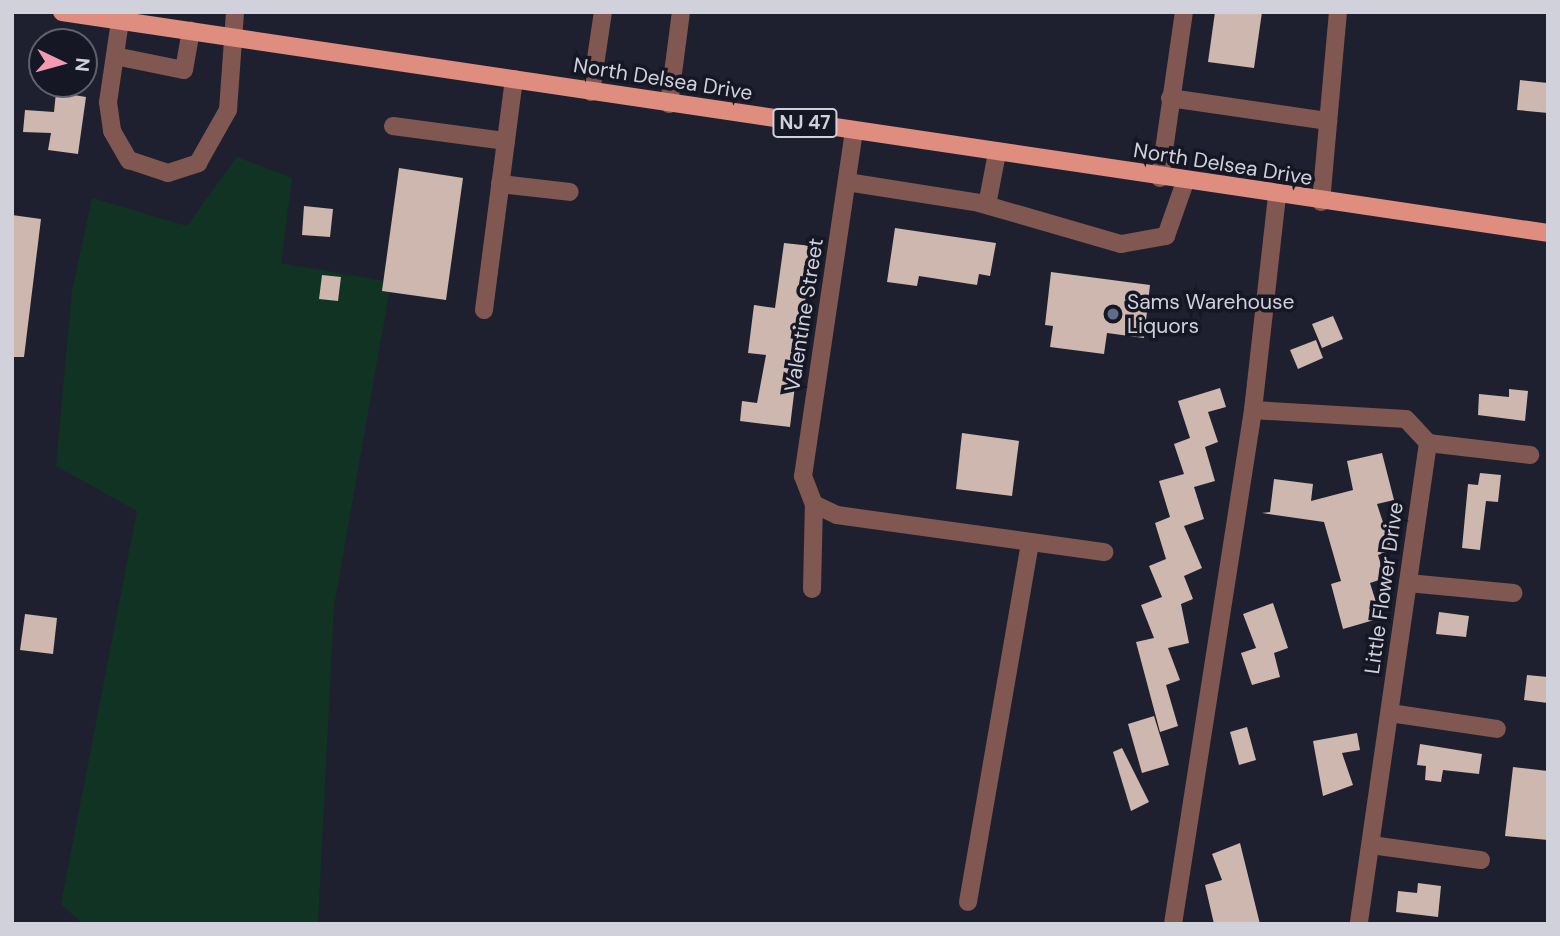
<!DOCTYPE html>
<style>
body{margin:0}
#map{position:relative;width:1560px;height:936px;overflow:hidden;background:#1f202f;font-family:"DM Sans",sans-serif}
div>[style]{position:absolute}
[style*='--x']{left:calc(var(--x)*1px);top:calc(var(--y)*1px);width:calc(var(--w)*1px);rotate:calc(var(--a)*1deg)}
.green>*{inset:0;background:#113323}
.building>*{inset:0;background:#cdb7ae}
.minor>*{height:18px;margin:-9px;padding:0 9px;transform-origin:9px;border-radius:9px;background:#805851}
.major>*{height:18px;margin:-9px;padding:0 9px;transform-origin:9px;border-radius:9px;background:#df8d7f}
.dots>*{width:19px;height:19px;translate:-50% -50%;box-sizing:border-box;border:4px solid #161725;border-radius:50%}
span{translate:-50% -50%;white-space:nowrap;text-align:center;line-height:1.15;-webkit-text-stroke:7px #161725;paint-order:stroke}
.shield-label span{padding:2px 5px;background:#161725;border:2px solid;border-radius:5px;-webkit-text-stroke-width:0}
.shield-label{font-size:19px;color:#d0d1db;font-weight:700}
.street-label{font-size:21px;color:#d0d1db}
.poi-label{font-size:21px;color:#d0d1db}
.left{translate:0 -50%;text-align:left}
.frame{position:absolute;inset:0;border:14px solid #d0d1db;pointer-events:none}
.north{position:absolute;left:28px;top:28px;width:70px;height:70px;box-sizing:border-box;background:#161725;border:2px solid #60616e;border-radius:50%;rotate:95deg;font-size:19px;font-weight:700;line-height:28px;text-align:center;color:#d0d1db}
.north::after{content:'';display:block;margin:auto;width:24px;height:32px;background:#f19ab1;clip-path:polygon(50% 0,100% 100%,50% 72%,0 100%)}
</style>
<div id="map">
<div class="green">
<i style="clip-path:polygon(237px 157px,292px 178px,281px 263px,391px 282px,334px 606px,318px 924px,83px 924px,61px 904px,137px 511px,56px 466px,72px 291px,92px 198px,187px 226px)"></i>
</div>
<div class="building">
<i style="clip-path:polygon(1215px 12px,1262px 12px,1254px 68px,1208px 62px)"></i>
<i style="clip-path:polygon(1520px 80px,1548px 83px,1548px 113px,1517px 110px)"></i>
<i style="clip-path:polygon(56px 92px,86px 97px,78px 154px,48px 150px,51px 133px,23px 132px,25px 110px,54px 112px)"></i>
<i style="clip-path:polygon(399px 168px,463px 178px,446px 300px,382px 291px)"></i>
<i style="clip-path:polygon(304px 206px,333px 209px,330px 237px,302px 235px)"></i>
<i style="clip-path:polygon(12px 215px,41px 219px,24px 357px,12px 357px)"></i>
<i style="clip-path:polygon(895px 228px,996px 243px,990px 276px,979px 274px,977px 285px,919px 276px,917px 286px,887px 282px)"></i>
<i style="clip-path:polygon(784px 243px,812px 246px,790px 427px,740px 421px,742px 401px,757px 403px,766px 355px,748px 353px,754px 305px,775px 308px)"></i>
<i style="clip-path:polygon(1051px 272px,1150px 285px,1144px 338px,1107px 333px,1104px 354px,1050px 347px,1053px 326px,1045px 325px)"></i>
<i style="clip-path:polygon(322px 275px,341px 277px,338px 301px,319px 299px)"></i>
<i style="clip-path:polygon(1333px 316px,1343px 339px,1322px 348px,1312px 324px)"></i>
<i style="clip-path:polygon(1316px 340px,1323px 358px,1298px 369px,1290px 350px)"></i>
<i style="clip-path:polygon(1220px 388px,1226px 407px,1208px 412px,1218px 442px,1205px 447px,1215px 481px,1194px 487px,1204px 519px,1184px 526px,1202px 568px,1184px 576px,1193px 599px,1181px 604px,1189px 643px,1168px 648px,1180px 680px,1166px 685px,1178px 726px,1160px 732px,1136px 642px,1154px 638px,1141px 605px,1162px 597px,1149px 566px,1166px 559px,1155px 523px,1170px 517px,1159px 481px,1184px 474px,1174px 444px,1190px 438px,1178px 401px)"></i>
<i style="clip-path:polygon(1509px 389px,1528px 391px,1525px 421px,1478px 415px,1479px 394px,1509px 397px)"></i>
<i style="clip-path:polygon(962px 433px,1019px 441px,1012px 496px,956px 489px)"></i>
<i style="clip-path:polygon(1382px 453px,1394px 500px,1377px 504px,1392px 550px,1378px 555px,1385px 578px,1370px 583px,1381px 618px,1343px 629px,1331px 584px,1341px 581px,1324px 522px,1262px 513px,1270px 512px,1274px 479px,1313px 484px,1311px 501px,1353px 490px,1347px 461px)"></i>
<i style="clip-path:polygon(1480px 473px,1501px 475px,1498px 502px,1486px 501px,1480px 550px,1462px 548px,1468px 484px,1478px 485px)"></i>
<i style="clip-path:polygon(1273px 603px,1288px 648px,1274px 653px,1280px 677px,1252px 685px,1241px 653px,1256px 648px,1243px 614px)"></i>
<i style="clip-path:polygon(1439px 612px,1469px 616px,1466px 637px,1436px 634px)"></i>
<i style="clip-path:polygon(25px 614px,57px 618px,53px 654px,20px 650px)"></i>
<i style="clip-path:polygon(1527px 675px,1548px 677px,1548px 703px,1524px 700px)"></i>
<i style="clip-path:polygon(1154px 716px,1169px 765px,1142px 773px,1128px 724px)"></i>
<i style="clip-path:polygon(1247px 727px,1256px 760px,1239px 765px,1230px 732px)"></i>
<i style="clip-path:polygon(1357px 733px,1360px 750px,1342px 753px,1353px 785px,1323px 796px,1313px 741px)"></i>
<i style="clip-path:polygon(1420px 744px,1482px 754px,1479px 774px,1443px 770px,1441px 782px,1425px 780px,1426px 766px,1417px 765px)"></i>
<i style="clip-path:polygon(1122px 748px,1149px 802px,1131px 811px,1113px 752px)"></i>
<i style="clip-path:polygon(1513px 767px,1548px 771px,1548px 840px,1505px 836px)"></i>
<i style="clip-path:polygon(1240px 843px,1260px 924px,1214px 924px,1205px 885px,1222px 880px,1212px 854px)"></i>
<i style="clip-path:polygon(1418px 883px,1441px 886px,1438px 917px,1396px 912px,1398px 891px,1417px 893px)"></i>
</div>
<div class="minor">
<i style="--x:120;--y:21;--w:82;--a:98.4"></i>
<i style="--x:108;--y:102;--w:29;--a:82"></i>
<i style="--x:112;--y:131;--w:34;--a:60"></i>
<i style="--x:129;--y:160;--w:41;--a:18.4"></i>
<i style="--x:168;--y:173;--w:32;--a:-18"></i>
<i style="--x:198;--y:163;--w:61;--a:-60.5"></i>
<i style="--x:228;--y:110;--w:98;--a:-85.9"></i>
<i style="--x:115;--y:56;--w:70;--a:11.5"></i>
<i style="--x:184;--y:70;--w:40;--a:-80"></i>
<i style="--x:591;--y:92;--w:81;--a:-81.5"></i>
<i style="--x:1170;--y:98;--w:160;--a:8.3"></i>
<i style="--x:669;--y:104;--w:93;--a:-82.6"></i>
<i style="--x:393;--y:126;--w:114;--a:7.6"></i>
<i style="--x:854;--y:131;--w:349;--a:98.4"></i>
<i style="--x:803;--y:476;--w:30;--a:69"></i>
<i style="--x:814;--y:504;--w:25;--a:26"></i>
<i style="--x:837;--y:515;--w:270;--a:7.9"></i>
<i style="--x:1160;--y:178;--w:168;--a:-81.8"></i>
<i style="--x:847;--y:182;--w:134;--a:9"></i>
<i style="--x:979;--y:203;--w:148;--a:16.1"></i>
<i style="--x:1121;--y:244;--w:46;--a:-10.1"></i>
<i style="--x:1166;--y:236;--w:57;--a:-70.6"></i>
<i style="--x:500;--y:184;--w:70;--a:6.5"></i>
<i style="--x:1321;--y:202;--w:191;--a:-84.9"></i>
<i style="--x:987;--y:205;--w:53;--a:-79.1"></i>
<i style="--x:484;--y:310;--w:233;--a:-82.6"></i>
<i style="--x:1253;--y:410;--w:153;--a:3.4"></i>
<i style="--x:1406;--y:419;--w:33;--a:47"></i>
<i style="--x:1428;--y:443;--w:486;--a:98.2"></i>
<i style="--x:1428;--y:443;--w:103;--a:6.7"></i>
<i style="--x:1408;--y:583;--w:106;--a:5.4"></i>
<i style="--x:812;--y:589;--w:85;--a:-88.7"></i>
<i style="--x:1390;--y:713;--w:108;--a:8.5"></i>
<i style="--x:1371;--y:845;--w:111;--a:7.8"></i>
<i style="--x:968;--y:902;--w:365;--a:-80.2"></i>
<i style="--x:1173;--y:924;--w:520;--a:-81.15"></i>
<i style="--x:1253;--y:410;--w:215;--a:-83.6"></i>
</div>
<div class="major">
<i style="--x:62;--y:12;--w:1502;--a:8.46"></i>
</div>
<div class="dots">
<i style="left:1113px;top:314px;background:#5c6f8a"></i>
</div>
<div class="shield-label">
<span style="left:805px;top:123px">NJ 47</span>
</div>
<div class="street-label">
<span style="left:663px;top:79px;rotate:9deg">North Delsea Drive</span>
<span style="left:1223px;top:164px;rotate:9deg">North Delsea Drive</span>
<span style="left:804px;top:315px;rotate:-81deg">Valentine Street</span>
<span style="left:1384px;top:588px;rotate:-82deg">Little Flower Drive</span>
</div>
<div class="poi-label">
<span class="left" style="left:1127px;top:314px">Sams Warehouse<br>Liquors</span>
</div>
<div class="frame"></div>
<div class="north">N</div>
</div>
